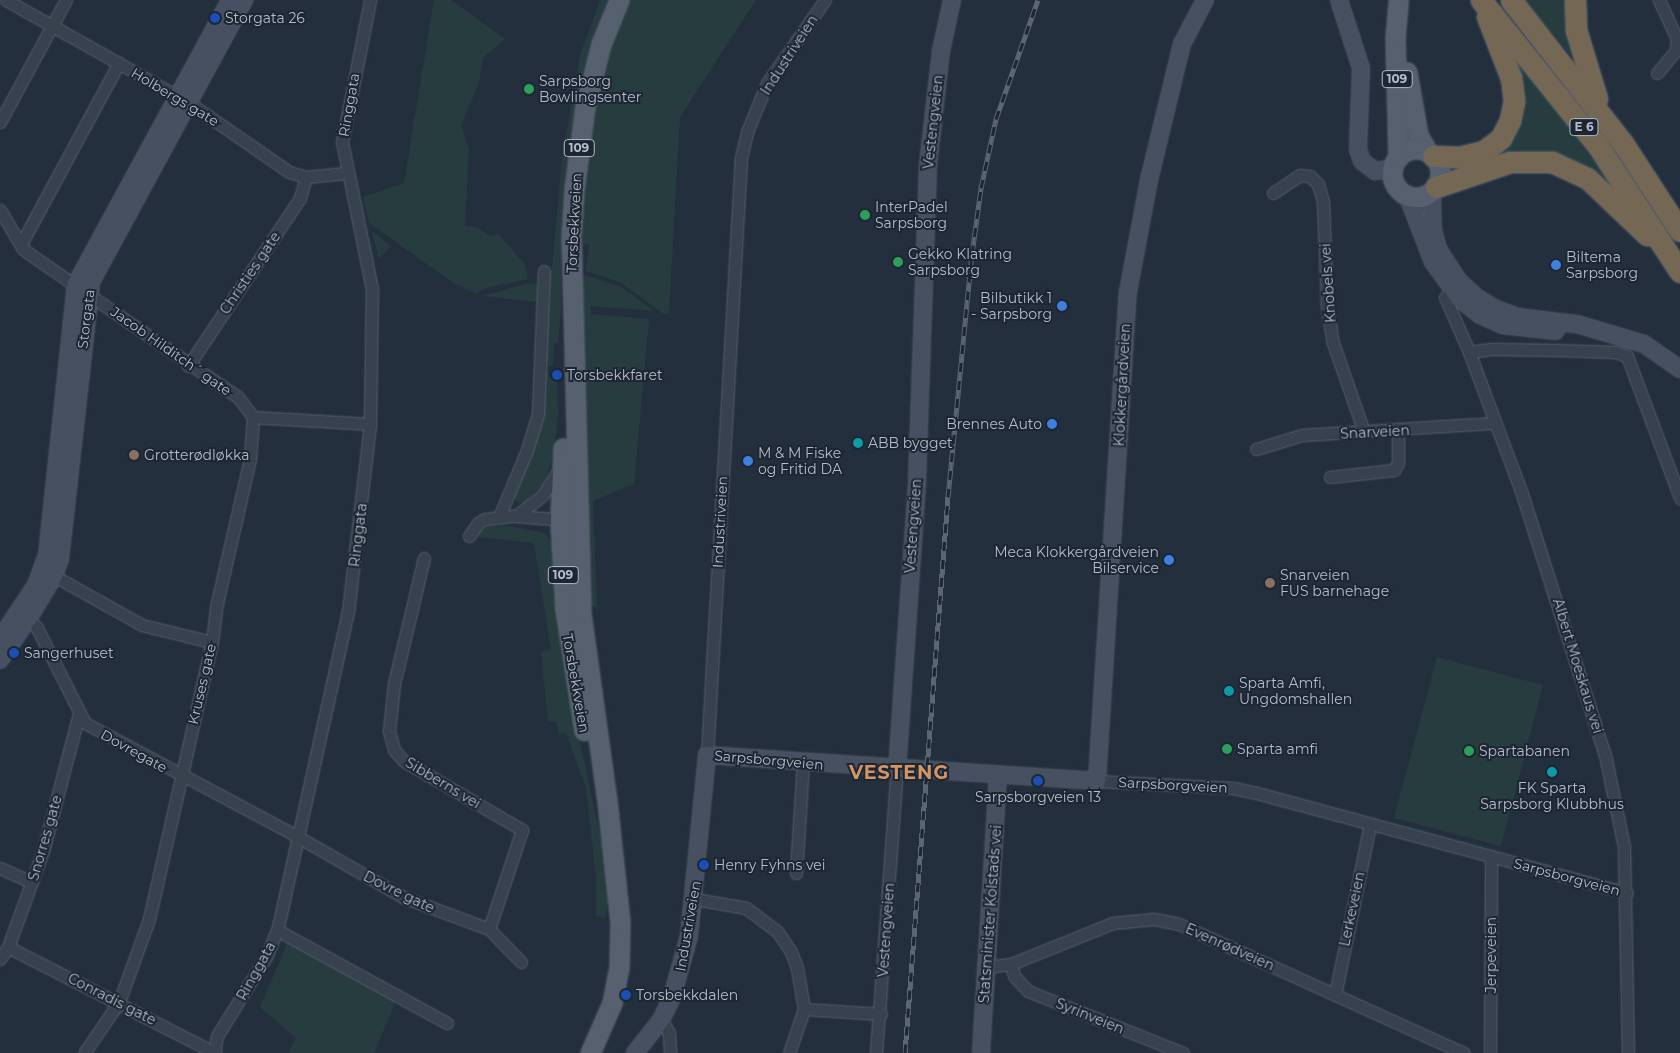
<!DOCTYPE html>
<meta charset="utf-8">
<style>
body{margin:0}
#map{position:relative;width:1680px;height:1053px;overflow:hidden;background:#242f3e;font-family:Montserrat,sans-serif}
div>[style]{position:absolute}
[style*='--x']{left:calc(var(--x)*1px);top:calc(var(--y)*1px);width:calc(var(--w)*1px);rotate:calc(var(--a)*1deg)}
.green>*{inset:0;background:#263c3f}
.roads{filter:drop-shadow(0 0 1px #565f6c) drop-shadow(0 0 1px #565f6c)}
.street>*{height:11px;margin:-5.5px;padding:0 5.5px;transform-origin:5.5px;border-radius:5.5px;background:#38414e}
.secondary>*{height:16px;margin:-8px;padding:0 8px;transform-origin:8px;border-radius:8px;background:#465061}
.primary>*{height:19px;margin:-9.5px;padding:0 9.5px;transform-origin:9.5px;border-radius:9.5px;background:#56606e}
.primary>.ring{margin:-9.5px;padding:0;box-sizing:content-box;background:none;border:19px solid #56606e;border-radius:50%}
.highway>*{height:21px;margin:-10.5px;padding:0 10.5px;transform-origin:10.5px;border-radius:10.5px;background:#746855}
.rail>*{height:5px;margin-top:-2.5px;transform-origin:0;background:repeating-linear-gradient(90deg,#1d2633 0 9px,#5a6575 0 18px);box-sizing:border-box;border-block:1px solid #5a6575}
.dots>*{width:14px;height:14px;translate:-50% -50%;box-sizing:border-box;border:2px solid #1d2633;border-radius:50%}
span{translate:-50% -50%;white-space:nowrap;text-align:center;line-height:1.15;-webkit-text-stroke:4px #1d2633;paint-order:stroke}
.shield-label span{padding:1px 4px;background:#1d2633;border:1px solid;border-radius:4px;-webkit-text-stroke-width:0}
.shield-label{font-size:12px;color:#b4bcc9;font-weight:700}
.poi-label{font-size:14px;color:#b4bcc9}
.left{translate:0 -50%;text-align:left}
.right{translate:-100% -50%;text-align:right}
.street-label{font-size:14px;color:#b4bcc9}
.district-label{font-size:19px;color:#d59563;font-weight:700;letter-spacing:1px}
</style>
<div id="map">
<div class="green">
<i style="clip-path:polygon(434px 0,451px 0,505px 39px,483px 58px,479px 83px,461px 125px,469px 149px,465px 226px,477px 227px,491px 236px,498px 234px,525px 264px,528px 279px,486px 288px,476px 294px,452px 282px,369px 223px,363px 197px,404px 183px)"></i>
<i style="clip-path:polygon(600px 0,608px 0,580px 85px,571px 136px,561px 255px,561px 310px,558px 343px,554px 343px,553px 365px,548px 367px,545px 366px,546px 278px,552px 269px,562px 157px,580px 55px)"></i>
<i style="clip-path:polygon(629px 0,756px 0,680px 117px,669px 314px,664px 314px,620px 282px,586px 271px,589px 245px,583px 244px,581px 199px,593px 106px,618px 22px)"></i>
<i style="clip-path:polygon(1524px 0,1569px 0,1579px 65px)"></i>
<i style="clip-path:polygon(1504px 43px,1538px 84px,1622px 200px,1596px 176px,1491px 160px,1507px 142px)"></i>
<i style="clip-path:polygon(373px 232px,391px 246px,379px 259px,372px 233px)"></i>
<i style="clip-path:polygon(588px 276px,621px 287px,654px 311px,590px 306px,591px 314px,649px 319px,634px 484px,593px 501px,597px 607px,585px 607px,581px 293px,582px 277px)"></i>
<i style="clip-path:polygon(531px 283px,537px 285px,538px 302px,482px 296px)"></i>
<i style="clip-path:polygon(545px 370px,549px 371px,549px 377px,557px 377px,558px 415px,554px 450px,546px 481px,524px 503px,519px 504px,513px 497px,541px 421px)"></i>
<i style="clip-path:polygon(508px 526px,544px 533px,555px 546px,571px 699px,609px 878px,606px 918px,596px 916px,596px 877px,586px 788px,566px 733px,559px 734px,556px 721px,548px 722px,541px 652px,551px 650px,534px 543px,477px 537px,478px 532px,486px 527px)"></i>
<i style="clip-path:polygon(1437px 657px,1543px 685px,1501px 846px,1394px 818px)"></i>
<i style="clip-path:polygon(290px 937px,396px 1001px,374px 1053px,288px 1053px,296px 1038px,260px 1007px)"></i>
</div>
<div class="roads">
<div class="street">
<i style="--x:6;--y:0;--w:209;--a:29.3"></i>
<i style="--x:188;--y:102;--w:123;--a:34.7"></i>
<i style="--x:289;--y:172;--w:18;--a:16"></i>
<i style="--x:306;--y:177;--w:40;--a:-5.7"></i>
<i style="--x:1657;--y:73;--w:30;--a:-50"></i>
<i style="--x:1676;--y:50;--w:11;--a:-85"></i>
<i style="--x:1677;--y:39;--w:43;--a:-114.8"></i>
<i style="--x:0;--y:122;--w:139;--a:-61.6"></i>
<i style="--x:1273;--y:193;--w:32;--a:-34"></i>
<i style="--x:1300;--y:175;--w:10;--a:6"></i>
<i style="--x:1310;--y:176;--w:11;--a:45"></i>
<i style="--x:1318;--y:184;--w:18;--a:74"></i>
<i style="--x:1323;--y:201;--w:105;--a:87.8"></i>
<i style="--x:1327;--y:306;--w:37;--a:81"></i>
<i style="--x:1333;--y:343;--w:94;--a:70.8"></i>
<i style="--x:0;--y:210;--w:45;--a:59.5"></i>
<i style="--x:23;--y:249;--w:14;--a:36"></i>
<i style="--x:34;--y:257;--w:247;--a:34.5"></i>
<i style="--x:238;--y:397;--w:25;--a:53"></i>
<i style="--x:21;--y:244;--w:206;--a:-61.6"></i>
<i style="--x:1445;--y:297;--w:60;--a:66.4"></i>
<i style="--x:1469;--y:352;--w:152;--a:69.5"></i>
<i style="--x:1522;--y:494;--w:274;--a:72.4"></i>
<i style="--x:1605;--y:755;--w:94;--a:78.3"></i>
<i style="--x:1624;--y:847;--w:206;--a:88.9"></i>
<i style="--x:1469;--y:352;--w:22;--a:-8"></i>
<i style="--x:1491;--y:349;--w:65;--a:0.9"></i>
<i style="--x:1556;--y:350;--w:59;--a:1.9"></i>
<i style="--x:1615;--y:352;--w:13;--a:18"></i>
<i style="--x:1627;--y:356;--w:152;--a:69.5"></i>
<i style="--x:188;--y:366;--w:202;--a:-56.3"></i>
<i style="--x:300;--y:198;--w:22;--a:-74"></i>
<i style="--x:1256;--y:449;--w:48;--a:-16.9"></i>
<i style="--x:1302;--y:435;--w:193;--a:-3.6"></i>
<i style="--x:1330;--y:477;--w:64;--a:-6.2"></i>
<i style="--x:1394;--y:470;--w:8;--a:-60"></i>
<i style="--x:1398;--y:463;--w:32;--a:-90"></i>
<i style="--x:516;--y:516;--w:34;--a:-38"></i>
<i style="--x:543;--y:495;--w:32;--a:-58"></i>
<i style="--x:499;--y:517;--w:73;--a:-67.3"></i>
<i style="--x:527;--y:450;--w:39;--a:-73"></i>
<i style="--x:538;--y:413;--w:142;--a:-87.6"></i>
<i style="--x:469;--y:536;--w:16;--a:-55"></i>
<i style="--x:478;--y:523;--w:8;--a:-30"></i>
<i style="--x:485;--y:519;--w:31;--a:-6"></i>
<i style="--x:516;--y:516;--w:50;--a:4.6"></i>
<i style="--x:424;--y:558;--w:130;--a:103.4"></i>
<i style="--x:394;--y:684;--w:47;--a:96.1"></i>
<i style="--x:389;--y:731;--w:20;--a:75"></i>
<i style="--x:394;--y:750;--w:15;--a:48"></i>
<i style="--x:404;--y:761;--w:137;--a:30.3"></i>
<i style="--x:522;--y:830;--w:104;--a:108.4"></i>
<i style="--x:49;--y:573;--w:107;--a:29.2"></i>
<i style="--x:142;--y:625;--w:72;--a:13.7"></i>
<i style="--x:24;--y:615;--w:18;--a:45"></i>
<i style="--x:37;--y:628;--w:106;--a:63.2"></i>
<i style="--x:85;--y:723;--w:244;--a:28.1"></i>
<i style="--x:300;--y:838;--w:119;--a:29.8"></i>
<i style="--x:403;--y:897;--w:92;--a:20.4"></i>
<i style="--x:489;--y:929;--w:46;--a:45.9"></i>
<i style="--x:707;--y:755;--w:598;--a:-86.74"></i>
<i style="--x:741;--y:158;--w:27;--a:-77"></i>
<i style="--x:747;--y:132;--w:53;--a:-67.8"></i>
<i style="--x:767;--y:83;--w:101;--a:-55.1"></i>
<i style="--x:1097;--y:781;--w:136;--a:2.9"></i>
<i style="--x:1233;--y:788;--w:25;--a:12"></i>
<i style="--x:1257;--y:793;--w:383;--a:15.1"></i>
<i style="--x:0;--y:868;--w:35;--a:24"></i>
<i style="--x:796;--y:873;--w:111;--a:-86.4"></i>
<i style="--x:695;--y:899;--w:52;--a:10"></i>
<i style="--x:746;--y:908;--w:39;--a:37"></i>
<i style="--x:777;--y:931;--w:25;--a:56"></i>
<i style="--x:791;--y:952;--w:17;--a:69"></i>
<i style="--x:797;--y:968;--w:42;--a:80.3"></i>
<i style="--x:804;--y:1009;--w:46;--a:108.8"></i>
<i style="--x:277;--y:930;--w:194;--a:28.7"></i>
<i style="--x:8;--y:947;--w:233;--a:27.1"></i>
<i style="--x:0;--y:959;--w:14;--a:-56"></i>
<i style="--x:8;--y:947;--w:102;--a:-70"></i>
<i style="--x:43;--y:851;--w:142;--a:-75.3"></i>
<i style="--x:1011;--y:964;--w:12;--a:76"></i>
<i style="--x:1014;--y:976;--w:21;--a:47"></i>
<i style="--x:1028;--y:991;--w:167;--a:21.8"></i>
<i style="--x:986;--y:967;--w:25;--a:-7"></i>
<i style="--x:1011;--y:964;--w:110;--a:-21.9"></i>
<i style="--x:1113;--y:923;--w:41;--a:-5.6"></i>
<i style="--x:1154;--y:919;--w:25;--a:11"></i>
<i style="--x:1179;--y:924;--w:313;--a:24.4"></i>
<i style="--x:1335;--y:995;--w:175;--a:-78.4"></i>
<i style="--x:804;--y:1009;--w:77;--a:3.7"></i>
<i style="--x:661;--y:1020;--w:15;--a:58"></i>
<i style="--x:669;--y:1033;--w:20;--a:87"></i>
<i style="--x:84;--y:1053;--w:62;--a:-55.5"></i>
<i style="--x:119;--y:1002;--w:88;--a:-70.1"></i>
<i style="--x:149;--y:919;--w:284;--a:-77.2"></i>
<i style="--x:212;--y:642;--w:39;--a:-83"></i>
<i style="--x:217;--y:603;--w:148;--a:-77.1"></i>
<i style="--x:250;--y:459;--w:42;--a:-85.9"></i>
<i style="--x:253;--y:417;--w:117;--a:3.4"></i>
<i style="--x:214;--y:1053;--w:17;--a:-80"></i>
<i style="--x:217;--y:1036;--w:93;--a:-58.2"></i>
<i style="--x:266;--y:957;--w:32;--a:-68"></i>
<i style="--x:278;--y:927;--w:323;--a:-77.5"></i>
<i style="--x:348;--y:612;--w:189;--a:-83.3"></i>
<i style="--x:370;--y:424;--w:135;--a:-89.2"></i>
<i style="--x:372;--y:289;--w:150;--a:-101.5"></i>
<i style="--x:342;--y:142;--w:145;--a:-78.8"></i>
<i style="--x:876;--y:1053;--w:284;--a:-85.8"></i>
<i style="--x:1490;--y:1053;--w:197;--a:-89.7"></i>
</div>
<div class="secondary">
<i style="--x:1339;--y:0;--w:71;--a:72.1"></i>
<i style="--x:1361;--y:68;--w:81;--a:92.1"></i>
<i style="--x:1358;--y:149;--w:13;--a:72"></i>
<i style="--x:1362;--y:161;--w:16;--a:38"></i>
<i style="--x:1375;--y:171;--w:18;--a:-9"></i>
<i style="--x:1432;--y:191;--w:39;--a:89"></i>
<i style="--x:1433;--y:230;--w:20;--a:75"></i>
<i style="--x:1438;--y:249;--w:38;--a:57"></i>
<i style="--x:1459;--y:281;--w:23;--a:43"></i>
<i style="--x:1476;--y:297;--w:23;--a:31"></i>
<i style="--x:1496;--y:309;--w:23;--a:20"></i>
<i style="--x:1518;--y:317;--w:59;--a:6.8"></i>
<i style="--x:1577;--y:324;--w:70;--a:16.6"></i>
<i style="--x:1644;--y:344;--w:44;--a:34.8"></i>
<i style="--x:1407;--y:195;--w:72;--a:68.8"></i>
<i style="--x:1433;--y:262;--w:46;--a:53.9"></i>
<i style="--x:1460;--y:299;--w:26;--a:39"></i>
<i style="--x:1480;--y:315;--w:24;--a:24"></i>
<i style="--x:1502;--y:325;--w:54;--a:6.3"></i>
<i style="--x:0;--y:639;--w:65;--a:-56.3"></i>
<i style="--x:36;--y:585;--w:32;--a:-70"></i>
<i style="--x:47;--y:555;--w:273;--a:-83.9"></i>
<i style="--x:76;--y:284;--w:323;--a:-61.5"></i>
<i style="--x:0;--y:660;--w:50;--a:-55.7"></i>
<i style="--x:28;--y:619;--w:50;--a:-58.8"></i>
<i style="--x:54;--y:576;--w:18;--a:-71"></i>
<i style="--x:60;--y:559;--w:279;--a:-83.6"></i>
<i style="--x:91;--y:282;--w:321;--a:-61.5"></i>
<i style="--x:897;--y:770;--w:290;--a:-86"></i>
<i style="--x:917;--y:481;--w:316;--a:-88"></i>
<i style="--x:928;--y:165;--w:115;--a:-83.5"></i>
<i style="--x:941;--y:51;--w:52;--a:-77.8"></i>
<i style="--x:635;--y:1053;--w:42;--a:-51.8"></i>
<i style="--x:661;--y:1020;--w:25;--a:-64"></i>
<i style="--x:672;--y:997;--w:63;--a:-74.4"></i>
<i style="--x:689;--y:936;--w:182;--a:-84.3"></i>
<i style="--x:707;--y:755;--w:391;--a:3.8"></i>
<i style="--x:1097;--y:781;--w:490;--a:-86.4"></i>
<i style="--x:1128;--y:292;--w:114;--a:-79.4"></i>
<i style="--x:1149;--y:180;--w:140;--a:-76.4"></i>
<i style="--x:1182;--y:44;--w:50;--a:-62.4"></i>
<i style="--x:981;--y:1053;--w:278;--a:-86.5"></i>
</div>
<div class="primary">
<i style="--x:1407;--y:72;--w:64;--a:80.1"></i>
<i style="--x:1418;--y:135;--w:20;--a:60"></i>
<i class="ring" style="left:1392px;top:149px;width:29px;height:29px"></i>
<i style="--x:1398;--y:158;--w:120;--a:-91.4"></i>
<i style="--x:1395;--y:38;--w:38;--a:-85"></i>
<i style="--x:563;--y:448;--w:72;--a:92.4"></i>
<i style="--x:560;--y:520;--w:89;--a:86.8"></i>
<i style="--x:565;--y:609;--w:123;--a:81.1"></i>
<i style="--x:590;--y:1053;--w:55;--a:-66.3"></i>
<i style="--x:612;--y:1003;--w:37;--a:-79"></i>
<i style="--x:619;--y:967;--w:45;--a:-88.7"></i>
<i style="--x:620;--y:922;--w:122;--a:-96.1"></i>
<i style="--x:607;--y:801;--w:190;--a:-97.9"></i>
<i style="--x:581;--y:613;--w:375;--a:-91.5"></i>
<i style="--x:571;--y:238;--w:48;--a:-86.4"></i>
<i style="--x:574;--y:190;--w:84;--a:-82.5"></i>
<i style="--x:585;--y:107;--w:65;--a:-75.7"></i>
<i style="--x:601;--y:44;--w:48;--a:-67.8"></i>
</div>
<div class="highway">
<i style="--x:1481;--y:0;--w:187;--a:51.3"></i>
<i style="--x:1598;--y:146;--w:150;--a:56.9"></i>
<i style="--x:1511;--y:0;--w:180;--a:52"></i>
<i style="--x:1622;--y:142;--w:106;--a:56.9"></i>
<i style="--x:1575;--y:0;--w:30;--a:88"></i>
<i style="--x:1576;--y:30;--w:72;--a:73.1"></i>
<i style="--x:1433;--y:156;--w:27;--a:2"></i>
<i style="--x:1460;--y:157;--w:25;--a:-14"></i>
<i style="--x:1484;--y:151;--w:21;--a:-37"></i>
<i style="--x:1501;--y:138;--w:20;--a:-63"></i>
<i style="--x:1510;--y:120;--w:19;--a:-78"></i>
<i style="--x:1514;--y:101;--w:23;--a:-97"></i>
<i style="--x:1511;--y:78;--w:66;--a:-111.2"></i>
<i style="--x:1436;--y:187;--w:78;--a:-18.7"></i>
<i style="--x:1510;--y:162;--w:42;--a:0"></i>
<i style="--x:1552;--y:162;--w:38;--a:25"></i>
<i style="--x:1587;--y:178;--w:83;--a:43.5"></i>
</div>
</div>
<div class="rail">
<i style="--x:905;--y:1053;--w:558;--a:-85.58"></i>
<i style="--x:948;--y:497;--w:244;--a:-84.4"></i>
<i style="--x:972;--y:254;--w:67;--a:-82.2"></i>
<i style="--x:981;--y:188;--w:71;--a:-77.7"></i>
<i style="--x:996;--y:119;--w:126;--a:-70.6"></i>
</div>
<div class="dots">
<i style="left:215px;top:18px;background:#1a4fb4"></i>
<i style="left:529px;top:89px;background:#2e9e5b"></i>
<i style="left:865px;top:215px;background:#2e9e5b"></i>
<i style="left:898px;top:262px;background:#2e9e5b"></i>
<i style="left:1556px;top:265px;background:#3f7fe0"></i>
<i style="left:1062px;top:306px;background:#3f7fe0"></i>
<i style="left:557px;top:375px;background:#1a4fb4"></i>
<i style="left:1052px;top:424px;background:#3f7fe0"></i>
<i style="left:858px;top:443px;background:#0f9aa8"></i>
<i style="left:134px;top:455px;background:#8d6e63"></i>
<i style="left:748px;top:461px;background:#3f7fe0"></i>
<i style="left:1169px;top:560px;background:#3f7fe0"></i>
<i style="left:1270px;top:583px;background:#8d6e63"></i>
<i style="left:14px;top:653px;background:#1a4fb4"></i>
<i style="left:1229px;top:691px;background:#0f9aa8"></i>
<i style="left:1227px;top:749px;background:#2e9e5b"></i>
<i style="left:1469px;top:751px;background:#2e9e5b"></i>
<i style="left:1552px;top:772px;background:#0f9aa8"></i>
<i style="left:1038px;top:781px;background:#1a4fb4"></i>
<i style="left:704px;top:865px;background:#1a4fb4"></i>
<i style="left:626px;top:995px;background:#1a4fb4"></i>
</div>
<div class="shield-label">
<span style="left:1397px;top:79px">109</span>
<span style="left:1584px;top:127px">E 6</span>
<span style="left:579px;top:148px">109</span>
<span style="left:563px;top:575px">109</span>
</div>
<div class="poi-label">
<span class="left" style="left:225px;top:18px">Storgata 26</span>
<span class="left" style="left:539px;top:89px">Sarpsborg<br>Bowlingsenter</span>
<span class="left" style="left:875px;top:215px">InterPadel<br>Sarpsborg</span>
<span class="left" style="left:908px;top:262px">Gekko Klatring<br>Sarpsborg</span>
<span class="left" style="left:1566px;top:265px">Biltema<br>Sarpsborg</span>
<span class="right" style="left:1052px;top:306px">Bilbutikk 1<br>- Sarpsborg</span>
<span class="left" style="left:567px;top:375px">Torsbekkfaret</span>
<span class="right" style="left:1042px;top:424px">Brennes Auto</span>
<span class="left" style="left:868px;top:443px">ABB bygget</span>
<span class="left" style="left:758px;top:461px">M &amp; M Fiske<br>og Fritid DA</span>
<span class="left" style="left:144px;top:455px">Grotterødløkka</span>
<span class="right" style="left:1159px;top:560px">Meca Klokkergårdveien<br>Bilservice</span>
<span class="left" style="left:1280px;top:583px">Snarveien<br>FUS barnehage</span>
<span class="left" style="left:24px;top:653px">Sangerhuset</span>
<span class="left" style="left:1239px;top:691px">Sparta Amfi,<br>Ungdomshallen</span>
<span class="left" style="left:1237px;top:749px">Sparta amfi</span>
<span class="left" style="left:1479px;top:751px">Spartabanen</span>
<span style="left:1552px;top:796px">FK Sparta<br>Sarpsborg Klubbhus</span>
<span style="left:1038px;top:797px">Sarpsborgveien 13</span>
<span class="left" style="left:714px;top:865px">Henry Fyhns vei</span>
<span class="left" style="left:636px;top:995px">Torsbekkdalen</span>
</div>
<div class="street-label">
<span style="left:789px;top:55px;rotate:-57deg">Industriveien</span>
<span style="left:175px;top:97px;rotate:31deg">Holbergs gate</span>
<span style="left:349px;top:105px;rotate:-80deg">Ringgata</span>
<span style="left:933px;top:122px;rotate:-84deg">Vestengveien</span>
<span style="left:574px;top:223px;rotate:-87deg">Torsbekkveien</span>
<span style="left:250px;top:273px;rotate:-56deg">Christies gate</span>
<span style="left:1328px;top:283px;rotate:-94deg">Knobels vei</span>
<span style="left:86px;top:319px;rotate:-83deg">Storgata</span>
<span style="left:171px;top:351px;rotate:35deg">Jacob Hilditch´ gate</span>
<span style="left:1122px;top:385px;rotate:-87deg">Klokkergårdveien</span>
<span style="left:1375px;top:432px;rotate:-3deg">Snarveien</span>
<span style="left:720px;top:522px;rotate:-87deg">Industriveien</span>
<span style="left:913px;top:526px;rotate:-86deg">Vestengveien</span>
<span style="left:358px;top:535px;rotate:-83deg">Ringgata</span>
<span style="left:1578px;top:666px;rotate:73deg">Albert Moeskaus vei</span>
<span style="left:576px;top:683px;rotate:80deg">Torsbekkveien</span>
<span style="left:202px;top:684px;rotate:-77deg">Kruses gate</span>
<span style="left:134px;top:751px;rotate:29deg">Dovregate</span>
<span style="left:769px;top:760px;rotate:5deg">Sarpsborgveien</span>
<span style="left:443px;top:783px;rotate:31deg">Sibberns vei</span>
<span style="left:1173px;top:785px;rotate:3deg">Sarpsborgveien</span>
<span style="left:45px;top:838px;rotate:-74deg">Snorres gate</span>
<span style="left:1567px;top:877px;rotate:15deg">Sarpsborgveien</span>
<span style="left:399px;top:892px;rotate:26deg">Dovre gate</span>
<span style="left:1352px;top:909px;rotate:-78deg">Lerkeveien</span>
<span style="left:990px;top:914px;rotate:-86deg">Statsminister Kolstads vei</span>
<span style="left:688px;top:926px;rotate:-80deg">Industriveien</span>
<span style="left:886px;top:930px;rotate:-86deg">Vestengveien</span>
<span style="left:1230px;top:947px;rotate:24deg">Evenrødveien</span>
<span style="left:1491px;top:955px;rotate:-90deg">Jerpeveien</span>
<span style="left:256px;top:971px;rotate:-61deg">Ringgata</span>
<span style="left:112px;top:999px;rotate:27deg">Conradis gate</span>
<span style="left:1090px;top:1016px;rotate:22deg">Syrinveien</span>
</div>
<div class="district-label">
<span style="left:899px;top:773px">VESTENG</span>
</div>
</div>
